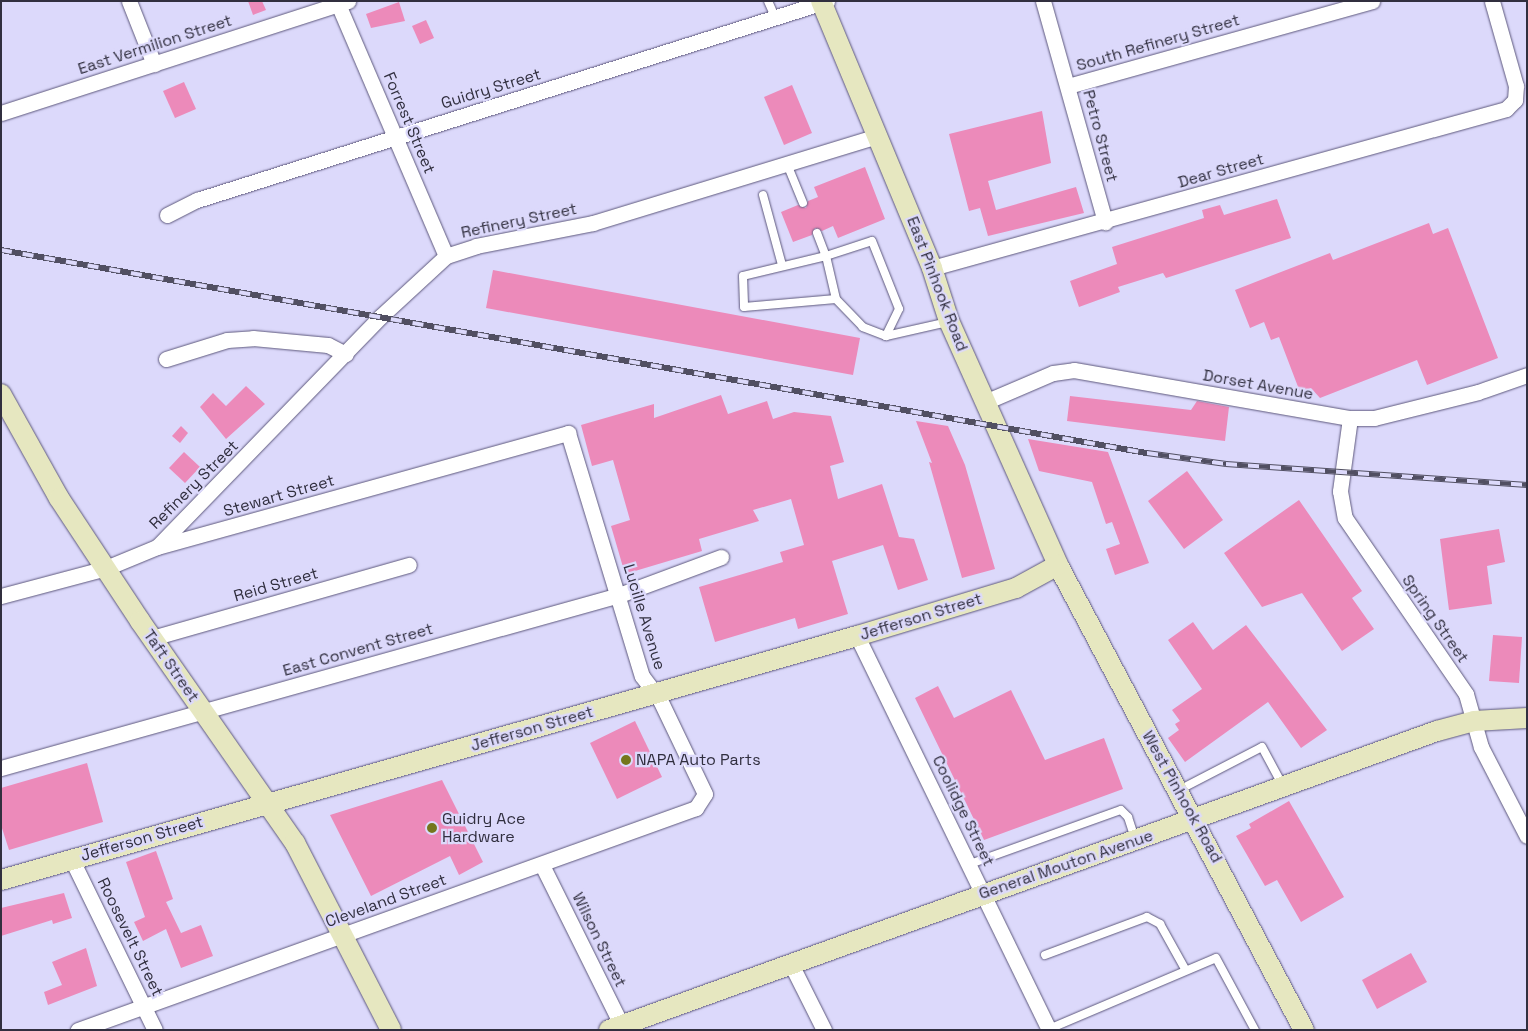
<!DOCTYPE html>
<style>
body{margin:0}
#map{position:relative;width:1528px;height:1031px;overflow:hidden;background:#dcd9fb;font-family:"Space Grotesk",sans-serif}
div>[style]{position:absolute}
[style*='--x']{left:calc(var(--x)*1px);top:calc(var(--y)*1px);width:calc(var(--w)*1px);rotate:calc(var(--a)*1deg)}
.building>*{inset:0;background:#ec8aba}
.roads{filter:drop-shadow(0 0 1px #5d587c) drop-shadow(0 0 1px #5d587c)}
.lane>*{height:8px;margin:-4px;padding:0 4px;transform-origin:4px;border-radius:4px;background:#fff}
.street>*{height:15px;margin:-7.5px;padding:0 7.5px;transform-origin:7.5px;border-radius:7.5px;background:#fff}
.secondary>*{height:20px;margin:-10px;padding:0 10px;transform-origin:10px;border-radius:10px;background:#e6e7c0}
.rail>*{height:5.5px;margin-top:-2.75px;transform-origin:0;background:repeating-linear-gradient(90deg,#dcd9fb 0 11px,#514f62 0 22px);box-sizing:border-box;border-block:1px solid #514f62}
.dots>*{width:14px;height:14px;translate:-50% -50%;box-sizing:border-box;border:2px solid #dcd9fb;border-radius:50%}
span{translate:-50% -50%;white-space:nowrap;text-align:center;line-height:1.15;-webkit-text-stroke:4.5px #dcd9fb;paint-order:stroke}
.street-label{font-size:16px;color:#312f3f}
.poi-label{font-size:16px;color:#312f3f}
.left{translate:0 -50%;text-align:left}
.frame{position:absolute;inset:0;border:2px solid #312f3f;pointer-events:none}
</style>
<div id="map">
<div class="building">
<i style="clip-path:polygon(248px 1px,262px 1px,266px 10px,253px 15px)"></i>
<i style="clip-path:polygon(399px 2px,405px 21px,371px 28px,366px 14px)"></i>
<i style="clip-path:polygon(426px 20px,434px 38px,420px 44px,412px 26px)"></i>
<i style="clip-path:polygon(184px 82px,196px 109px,175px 118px,163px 91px)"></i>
<i style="clip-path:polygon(792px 85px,812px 133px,784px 145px,764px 97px)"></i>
<i style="clip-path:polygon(1042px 111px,1051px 163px,988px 181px,996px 210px,1076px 187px,1084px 213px,988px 236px,980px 208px,969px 211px,949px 134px)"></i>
<i style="clip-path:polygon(865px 167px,885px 219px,838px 238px,833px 226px,822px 231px,815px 228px,812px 235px,793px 242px,781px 212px,798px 205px,806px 208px,808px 201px,818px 197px,814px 187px)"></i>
<i style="clip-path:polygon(1277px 199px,1291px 238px,1166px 278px,1163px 273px,1118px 287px,1120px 292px,1079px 307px,1070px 281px,1117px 264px,1112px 247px,1204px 218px,1202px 210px,1220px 205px,1224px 215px)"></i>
<i style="clip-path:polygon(1429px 223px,1433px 234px,1448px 228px,1498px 358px,1427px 385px,1417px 360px,1320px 398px,1311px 388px,1300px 392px,1279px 337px,1271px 340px,1264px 322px,1250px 328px,1235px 290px,1330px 253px,1333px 260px)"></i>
<i style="clip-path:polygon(493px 270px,860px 338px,853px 375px,486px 308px)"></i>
<i style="clip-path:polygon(246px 386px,265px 404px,226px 439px,200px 407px,213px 393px,226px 406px)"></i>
<i style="clip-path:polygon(721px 395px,728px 414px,767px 401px,773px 419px,794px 412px,831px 416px,844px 462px,830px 466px,838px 499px,882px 484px,899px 537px,914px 539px,928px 580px,898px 590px,883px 545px,832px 561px,848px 614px,798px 629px,795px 618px,715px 642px,699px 587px,783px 562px,780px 552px,804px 545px,791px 499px,753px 510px,759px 521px,699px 539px,702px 551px,625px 574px,611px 526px,630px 520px,613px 460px,592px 466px,581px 425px,654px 404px,654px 418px)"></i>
<i style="clip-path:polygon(1070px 396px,1191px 410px,1197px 401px,1229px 407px,1225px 441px,1067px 421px)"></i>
<i style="clip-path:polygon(916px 421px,948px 426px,965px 465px,995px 569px,962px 578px,929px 462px,932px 463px)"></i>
<i style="clip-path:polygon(181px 426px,188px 433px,180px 443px,172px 436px)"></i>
<i style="clip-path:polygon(1028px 439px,1108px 452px,1149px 563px,1115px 575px,1106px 549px,1120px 544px,1112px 522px,1106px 524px,1092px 482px,1039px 471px)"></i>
<i style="clip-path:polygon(184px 452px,200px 467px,185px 483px,169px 468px)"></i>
<i style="clip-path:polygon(1187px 471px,1223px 520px,1184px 549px,1148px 501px)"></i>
<i style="clip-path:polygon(1299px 500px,1362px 591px,1352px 598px,1374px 629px,1342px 651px,1302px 593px,1262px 607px,1224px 553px)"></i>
<i style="clip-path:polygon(1499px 529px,1505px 562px,1487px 566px,1492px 604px,1449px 610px,1440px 539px)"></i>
<i style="clip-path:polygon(1193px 622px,1213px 650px,1246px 625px,1327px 730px,1301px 748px,1268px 702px,1185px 762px,1168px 738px,1179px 730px,1175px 724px,1180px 721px,1172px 710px,1202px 689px,1168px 640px)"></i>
<i style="clip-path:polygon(1493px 635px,1522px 637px,1519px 683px,1489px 681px)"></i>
<i style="clip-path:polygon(938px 686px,954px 718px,1011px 690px,1045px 760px,1104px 738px,1123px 789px,984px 840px,915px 698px)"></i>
<i style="clip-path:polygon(635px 721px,662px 777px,617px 799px,590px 743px)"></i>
<i style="clip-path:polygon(87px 763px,103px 822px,9px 850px,1px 825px,1px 788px)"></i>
<i style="clip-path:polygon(442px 780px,483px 862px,459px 875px,450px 856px,371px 896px,330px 815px)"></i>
<i style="clip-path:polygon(1289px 801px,1344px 897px,1301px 922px,1277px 880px,1265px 886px,1236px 836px,1251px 828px,1249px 824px)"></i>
<i style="clip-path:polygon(156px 851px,173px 899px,166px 902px,181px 933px,201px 925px,213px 956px,181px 968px,166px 929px,143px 941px,134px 922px,145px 917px,126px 862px)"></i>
<i style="clip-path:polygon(64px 893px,72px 918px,53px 924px,52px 920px,1px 936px,1px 908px)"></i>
<i style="clip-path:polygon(86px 948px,97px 986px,48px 1005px,44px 992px,62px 985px,52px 962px)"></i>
<i style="clip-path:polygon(1411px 953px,1427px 982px,1377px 1009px,1362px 980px)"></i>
</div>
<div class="roads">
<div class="lane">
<i style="--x:768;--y:1;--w:17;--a:66"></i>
<i style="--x:787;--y:164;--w:42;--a:67.7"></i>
<i style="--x:763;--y:195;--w:73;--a:74.8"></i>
<i style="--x:817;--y:233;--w:25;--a:69"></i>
<i style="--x:826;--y:256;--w:48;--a:-18.1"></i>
<i style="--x:872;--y:241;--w:73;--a:68.3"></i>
<i style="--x:899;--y:309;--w:30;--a:116"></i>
<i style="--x:886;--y:336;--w:25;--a:-159"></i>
<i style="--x:863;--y:327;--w:39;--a:-134"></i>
<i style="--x:836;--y:299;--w:44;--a:-103.1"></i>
<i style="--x:826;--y:256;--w:85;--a:166.5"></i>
<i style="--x:743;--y:276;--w:31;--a:88"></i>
<i style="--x:744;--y:307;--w:92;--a:-5"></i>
<i style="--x:886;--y:336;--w:64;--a:-12.7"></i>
<i style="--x:1179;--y:790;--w:93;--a:-27.4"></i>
<i style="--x:1262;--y:747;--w:44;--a:61.7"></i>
<i style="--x:970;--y:864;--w:160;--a:-19.7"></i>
<i style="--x:1121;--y:810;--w:10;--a:45"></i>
<i style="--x:1128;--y:817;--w:22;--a:72"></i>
<i style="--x:1045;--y:955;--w:109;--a:-20.4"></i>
<i style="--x:1147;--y:917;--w:15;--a:28"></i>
<i style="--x:1160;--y:924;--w:51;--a:60.9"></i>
<i style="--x:1049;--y:1029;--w:181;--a:-23"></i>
<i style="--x:1216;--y:958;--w:82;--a:61.6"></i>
</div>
<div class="street">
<i style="--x:129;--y:1;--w:68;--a:68.4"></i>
<i style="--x:1043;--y:1;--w:230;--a:74.3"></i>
<i style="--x:338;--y:4;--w:274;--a:66.8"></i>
<i style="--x:1068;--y:86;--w:316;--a:-15.6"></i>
<i style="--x:1;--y:113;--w:365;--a:-17.9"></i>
<i style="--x:167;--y:215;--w:34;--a:-27"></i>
<i style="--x:197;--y:200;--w:661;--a:-17.53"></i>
<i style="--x:932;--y:268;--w:596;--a:-15.48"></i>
<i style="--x:1506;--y:109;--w:13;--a:-45"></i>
<i style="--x:1515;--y:100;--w:14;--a:-86"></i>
<i style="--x:1516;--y:86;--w:88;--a:-105.8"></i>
<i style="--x:166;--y:359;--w:64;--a:-17.3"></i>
<i style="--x:227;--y:340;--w:26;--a:-4"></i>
<i style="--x:253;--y:338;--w:75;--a:5.3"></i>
<i style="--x:328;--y:345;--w:20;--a:27"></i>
<i style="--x:985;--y:402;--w:74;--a:-23.1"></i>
<i style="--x:1053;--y:373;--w:21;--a:-8"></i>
<i style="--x:1074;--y:370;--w:280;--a:9.9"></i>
<i style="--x:1350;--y:418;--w:24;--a:0"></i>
<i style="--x:1374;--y:418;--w:107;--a:-14"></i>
<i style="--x:1478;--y:392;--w:52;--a:-19.1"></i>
<i style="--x:1350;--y:418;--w:74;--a:97.8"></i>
<i style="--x:1340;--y:491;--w:27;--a:80"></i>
<i style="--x:1345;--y:518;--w:214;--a:55.5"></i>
<i style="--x:1466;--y:694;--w:55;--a:74.2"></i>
<i style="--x:1481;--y:747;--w:100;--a:62.7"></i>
<i style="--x:158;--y:546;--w:319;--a:-45.9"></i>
<i style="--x:380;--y:317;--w:90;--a:-42.7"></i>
<i style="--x:446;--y:256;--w:32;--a:-18"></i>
<i style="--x:476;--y:246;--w:119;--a:-11.1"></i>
<i style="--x:593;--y:223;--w:298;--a:-17"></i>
<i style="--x:1;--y:596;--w:109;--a:-14.9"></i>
<i style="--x:106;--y:568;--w:55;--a:-22.4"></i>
<i style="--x:157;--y:547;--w:427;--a:-15.5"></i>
<i style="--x:568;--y:433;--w:254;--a:73.1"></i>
<i style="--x:642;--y:676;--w:30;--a:53"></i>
<i style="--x:660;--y:700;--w:104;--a:64.4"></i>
<i style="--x:705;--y:794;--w:17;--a:123"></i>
<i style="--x:696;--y:808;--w:657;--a:160.24"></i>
<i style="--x:857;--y:636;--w:438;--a:64"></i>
<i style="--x:152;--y:638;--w:267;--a:-15.9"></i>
<i style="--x:1;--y:768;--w:642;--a:-15.64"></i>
<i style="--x:619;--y:595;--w:109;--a:-20.4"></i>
<i style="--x:72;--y:860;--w:189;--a:64"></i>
<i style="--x:542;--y:865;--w:184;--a:63.6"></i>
<i style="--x:791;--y:964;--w:74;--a:63.4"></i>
</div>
<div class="secondary">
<i style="--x:821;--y:1;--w:289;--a:67.4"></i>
<i style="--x:932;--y:268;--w:56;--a:72.2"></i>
<i style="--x:949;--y:321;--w:267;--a:65.9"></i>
<i style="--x:1058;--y:565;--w:526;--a:62.12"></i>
<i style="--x:1;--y:394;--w:119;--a:60.9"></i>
<i style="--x:59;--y:498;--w:147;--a:56.6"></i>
<i style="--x:140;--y:621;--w:271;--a:55.1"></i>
<i style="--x:295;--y:843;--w:210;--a:62.8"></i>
<i style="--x:1;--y:880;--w:890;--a:-15.91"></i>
<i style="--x:857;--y:636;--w:166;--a:-16.8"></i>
<i style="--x:1016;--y:588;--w:48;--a:-28.7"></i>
<i style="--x:609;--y:1030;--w:880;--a:-19.86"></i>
<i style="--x:1437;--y:731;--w:38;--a:-15"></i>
<i style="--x:1474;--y:721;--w:53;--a:-3.2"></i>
</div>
</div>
<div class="rail">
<i style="--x:1;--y:250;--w:1164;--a:10.05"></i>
<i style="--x:1147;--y:453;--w:80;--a:7.9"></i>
<i style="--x:1226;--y:464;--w:302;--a:4"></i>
</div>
<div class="dots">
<i style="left:626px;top:760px;background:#75761c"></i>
<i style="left:432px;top:828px;background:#75761c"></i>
</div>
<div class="street-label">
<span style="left:1158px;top:43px;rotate:-16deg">South Refinery Street</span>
<span style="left:155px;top:45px;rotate:-18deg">East Vermilion Street</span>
<span style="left:491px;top:89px;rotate:-17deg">Guidry Street</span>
<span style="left:409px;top:123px;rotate:67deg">Forrest Street</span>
<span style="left:1100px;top:136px;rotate:75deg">Petro Street</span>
<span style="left:1221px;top:171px;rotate:-16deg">Dear Street</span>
<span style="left:519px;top:221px;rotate:-12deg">Refinery Street</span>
<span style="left:937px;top:284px;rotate:69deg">East Pinhook Road</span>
<span style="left:1258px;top:385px;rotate:10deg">Dorset Avenue</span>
<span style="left:194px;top:485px;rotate:-45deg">Refinery Street</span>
<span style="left:279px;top:496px;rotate:-16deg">Stewart Street</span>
<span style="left:276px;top:585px;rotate:-16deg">Reid Street</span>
<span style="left:644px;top:617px;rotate:73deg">Lucille Avenue</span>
<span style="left:921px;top:617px;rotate:-17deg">Jefferson Street</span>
<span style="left:1435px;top:619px;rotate:55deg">Spring Street</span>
<span style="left:358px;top:650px;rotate:-16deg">East Convent Street</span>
<span style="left:171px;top:666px;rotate:55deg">Taft Street</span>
<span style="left:532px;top:729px;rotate:-16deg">Jefferson Street</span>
<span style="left:1182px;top:797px;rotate:61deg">West Pinhook Road</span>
<span style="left:963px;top:811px;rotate:64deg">Coolidge Street</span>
<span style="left:142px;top:839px;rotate:-16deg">Jefferson Street</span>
<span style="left:1066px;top:865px;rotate:-19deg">General Mouton Avenue</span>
<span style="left:386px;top:901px;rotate:-20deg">Cleveland Street</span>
<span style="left:130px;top:937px;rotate:64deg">Roosevelt Street</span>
<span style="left:599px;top:940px;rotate:64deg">Wilson Street</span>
</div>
<div class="poi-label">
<span class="left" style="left:636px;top:760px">NAPA Auto Parts</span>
<span class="left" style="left:442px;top:828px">Guidry Ace<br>Hardware</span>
</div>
<div class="frame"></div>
</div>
